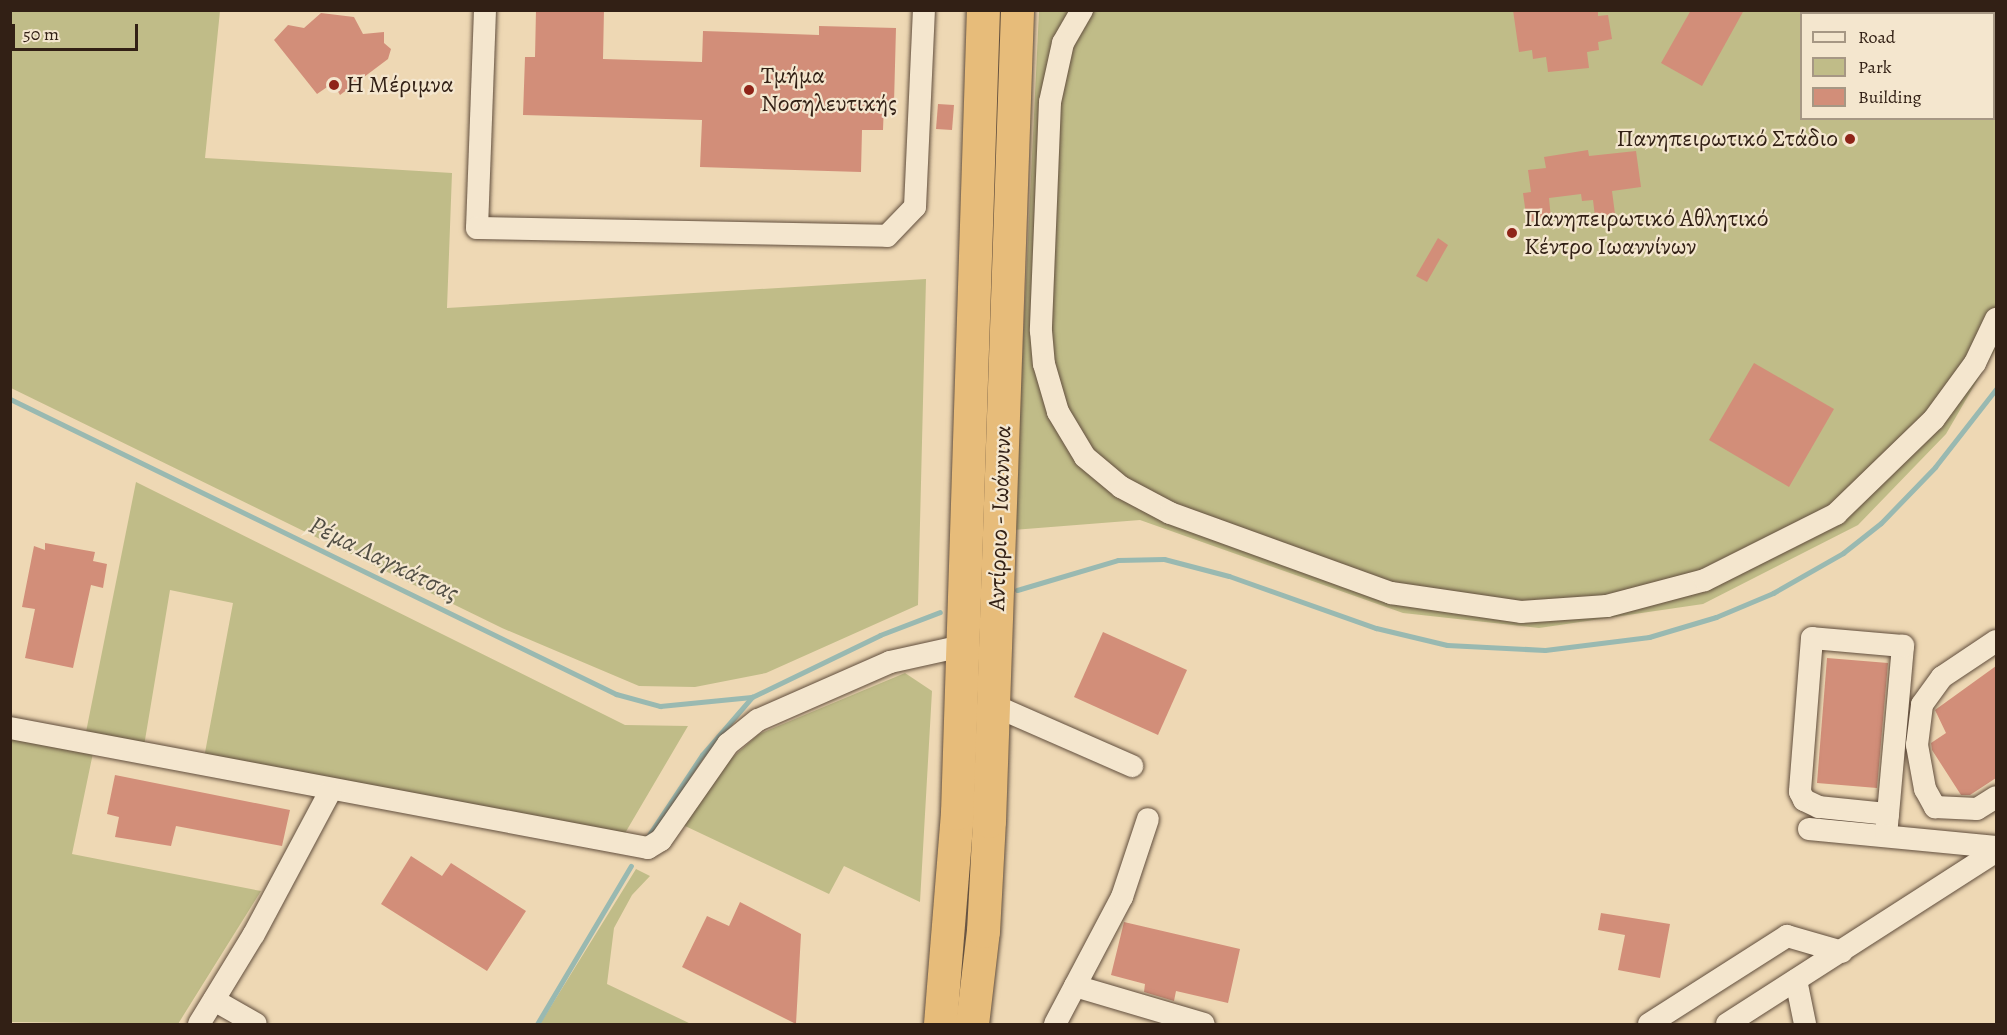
<!DOCTYPE html>
<meta charset="utf-8">
<style>
body{margin:0}
#map{position:relative;width:2007px;height:1035px;overflow:hidden;background:#eed8b4;font-family:Alegreya,serif}
div>[style]{position:absolute}
[style*='--x']{left:calc(var(--x)*1px);top:calc(var(--y)*1px);width:calc(var(--w)*1px);rotate:calc(var(--a)*1deg)}
.green>*{inset:0;background:#c0bc88}
.stream>*{height:5px;margin:-2.5px;padding:0 2.5px;transform-origin:2.5px;border-radius:2.5px;background:#99b9b1}
.building>*{inset:0;background:#d28e79}
.roads{filter:drop-shadow(0 0 2px #614e3d) drop-shadow(0 0 2px #614e3d)}
.minor>*{height:22px;margin:-11px;padding:0 11px;transform-origin:11px;border-radius:11px;background:#f4e6ce}
.highway>*{height:33px;margin:-16.5px;padding:0 16.5px;transform-origin:16.5px;border-radius:16.5px;background:#e7bc7a}
.dots>*{width:16px;height:16px;translate:-50% -50%;box-sizing:border-box;border:3px solid #f4e6ce;border-radius:50%}
span{translate:-50% -50%;white-space:nowrap;text-align:center;line-height:1.15;-webkit-text-stroke:4.5px #f4e6ce;paint-order:stroke}
.poi-label{font-size:24px;color:#322015}
.left{translate:0 -50%;text-align:left}
.right{translate:-100% -50%;text-align:right}
.street-label{font-size:24px;color:#322015}
.water-label{font-size:26px;color:#514e44;font-style:italic}
.frame{position:absolute;inset:0;border:12px solid #322015;pointer-events:none}
.legend{position:absolute;left:1800px;top:12px;width:195px;height:108px;box-sizing:border-box;background:#f4e6ce;border:2px solid #a69784;margin:0;padding:8px 10px;list-style:none;font-size:18px;color:#322015}
.legend li{display:flex;align-items:center;gap:12px;height:30px}
.legend b{width:30px;border:2px solid #a69784}
.scale{position:absolute;left:12px;top:24px;width:126px;height:27px;box-sizing:border-box;border:3px solid #322015;border-top:0;padding-left:8px;font-size:18px;line-height:21px;white-space:nowrap;color:#322015;-webkit-text-stroke:4px #f4e6ce;paint-order:stroke}
</style>
<div id="map">
<div class="green">
<i style="clip-path:polygon(10px 11px,220px 11px,205px 158px,452px 173px,447px 308px,926px 279px,918px 605px,766px 673px,695px 687px,639px 686px,502px 628px,11px 388px)"></i>
<i style="clip-path:polygon(evenodd,1039px 11px,1996px 11px,1996px 348px,1946px 434px,1858px 525px,1703px 604px,1539px 628px,1403px 613px,1140px 520px,1014px 530px,1039px 11px,1802px 14px,1994px 14px,1994px 118px,1802px 118px,1802px 14px)"></i>
<i style="clip-path:polygon(136px 482px,625px 725px,688px 726px,621px 840px,204px 758px,233px 603px,170px 590px,144px 746px,86px 732px)"></i>
<i style="clip-path:polygon(905px 673px,932px 691px,920px 902px,844px 866px,829px 894px,683px 825px,726px 763px,759px 734px)"></i>
<i style="clip-path:polygon(10px 739px,93px 753px,72px 854px,261px 891px,178px 1024px,11px 1022px)"></i>
<i style="clip-path:polygon(636px 869px,650px 876px,632px 895px,614px 928px,607px 984px,691px 1024px,540px 1024px)"></i>
</div>
<div class="stream">
<i style="--x:10;--y:399;--w:674;--a:25.96"></i>
<i style="--x:616;--y:694;--w:46;--a:15.3"></i>
<i style="--x:660;--y:706;--w:92;--a:-5.6"></i>
<i style="--x:1017;--y:590;--w:105;--a:-16.5"></i>
<i style="--x:1118;--y:560;--w:46;--a:-1.2"></i>
<i style="--x:1164;--y:559;--w:67;--a:14.7"></i>
<i style="--x:1229;--y:576;--w:156;--a:19.5"></i>
<i style="--x:1376;--y:628;--w:73;--a:13.5"></i>
<i style="--x:1447;--y:645;--w:98;--a:2.9"></i>
<i style="--x:1545;--y:650;--w:105;--a:-7.1"></i>
<i style="--x:1649;--y:637;--w:70;--a:-16.6"></i>
<i style="--x:1716;--y:617;--w:62;--a:-22.8"></i>
<i style="--x:1773;--y:593;--w:81;--a:-29.7"></i>
<i style="--x:1843;--y:553;--w:48;--a:-38.3"></i>
<i style="--x:1881;--y:523;--w:78;--a:-46"></i>
<i style="--x:1935;--y:467;--w:99;--a:-52"></i>
<i style="--x:647;--y:838;--w:100;--a:-56.5"></i>
<i style="--x:702;--y:755;--w:77;--a:-49.2"></i>
<i style="--x:752;--y:697;--w:142;--a:-25.8"></i>
<i style="--x:880;--y:635;--w:64;--a:-21"></i>
<i style="--x:537;--y:1024;--w:184;--a:-59.3"></i>
</div>
<div class="building">
<i style="clip-path:polygon(536px 10px,604px 10px,603px 59px,702px 62px,703px 31px,819px 35px,819px 26px,896px 28px,894px 103px,884px 103px,883px 130px,862px 130px,861px 172px,700px 167px,702px 120px,523px 115px,525px 57px,535px 57px)"></i>
<i style="clip-path:polygon(1513px 10px,1598px 10px,1598px 16px,1608px 15px,1612px 39px,1598px 42px,1599px 50px,1587px 52px,1589px 68px,1548px 72px,1546px 57px,1533px 59px,1532px 50px,1519px 52px)"></i>
<i style="clip-path:polygon(1691px 10px,1744px 10px,1702px 86px,1661px 63px)"></i>
<i style="clip-path:polygon(321px 13px,354px 17px,363px 34px,384px 32px,384px 43px,391px 49px,388px 59px,340px 95px,333px 83px,317px 94px,274px 40px,288px 25px,304px 28px)"></i>
<i style="clip-path:polygon(938px 104px,954px 105px,952px 130px,936px 129px)"></i>
<i style="clip-path:polygon(1588px 150px,1589px 156px,1636px 151px,1641px 187px,1612px 191px,1615px 214px,1595px 217px,1593px 200px,1582px 201px,1581px 194px,1549px 198px,1551px 219px,1527px 222px,1523px 193px,1531px 192px,1528px 170px,1546px 168px,1544px 157px)"></i>
<i style="clip-path:polygon(1438px 238px,1448px 245px,1427px 282px,1416px 276px)"></i>
<i style="clip-path:polygon(1754px 363px,1834px 409px,1789px 487px,1709px 440px)"></i>
<i style="clip-path:polygon(45px 543px,95px 552px,93px 561px,107px 564px,103px 588px,91px 585px,73px 668px,25px 658px,35px 609px,22px 607px,34px 546px,45px 550px)"></i>
<i style="clip-path:polygon(1103px 632px,1187px 670px,1158px 735px,1074px 697px)"></i>
<i style="clip-path:polygon(1827px 658px,1888px 663px,1877px 788px,1817px 783px)"></i>
<i style="clip-path:polygon(1996px 666px,1996px 778px,1970px 795px,1961px 795px,1932px 750px,1931px 743px,1946px 733px,1935px 710px)"></i>
<i style="clip-path:polygon(115px 775px,290px 810px,282px 846px,176px 826px,171px 846px,115px 837px,119px 817px,107px 814px)"></i>
<i style="clip-path:polygon(411px 856px,442px 876px,451px 863px,526px 911px,487px 971px,381px 904px)"></i>
<i style="clip-path:polygon(740px 902px,801px 934px,796px 1024px,682px 967px,707px 916px,729px 926px)"></i>
<i style="clip-path:polygon(1601px 913px,1670px 924px,1660px 978px,1618px 970px,1625px 935px,1598px 930px)"></i>
<i style="clip-path:polygon(1124px 922px,1240px 949px,1228px 1003px,1176px 991px,1174px 1001px,1144px 992px,1145px 984px,1111px 975px)"></i>
</div>
<div class="roads">
<div class="minor">
<i style="--x:485;--y:10;--w:218;--a:92.1"></i>
<i style="--x:477;--y:228;--w:410;--a:1.1"></i>
<i style="--x:887;--y:236;--w:40;--a:-46"></i>
<i style="--x:915;--y:207;--w:197;--a:-87.4"></i>
<i style="--x:1082;--y:10;--w:38;--a:120"></i>
<i style="--x:1063;--y:43;--w:60;--a:102.4"></i>
<i style="--x:1050;--y:102;--w:229;--a:92.3"></i>
<i style="--x:1041;--y:331;--w:33;--a:85"></i>
<i style="--x:1044;--y:364;--w:50;--a:73.7"></i>
<i style="--x:1058;--y:412;--w:52;--a:59"></i>
<i style="--x:1085;--y:457;--w:47;--a:39.8"></i>
<i style="--x:1121;--y:487;--w:55;--a:28"></i>
<i style="--x:1170;--y:513;--w:235;--a:19.9"></i>
<i style="--x:1391;--y:593;--w:131;--a:8.3"></i>
<i style="--x:1521;--y:612;--w:86;--a:-4"></i>
<i style="--x:1607;--y:606;--w:101;--a:-14.9"></i>
<i style="--x:1705;--y:580;--w:147;--a:-26.7"></i>
<i style="--x:1836;--y:514;--w:136;--a:-44.1"></i>
<i style="--x:1934;--y:419;--w:69;--a:-53.8"></i>
<i style="--x:1975;--y:363;--w:49;--a:-64.5"></i>
<i style="--x:1996;--y:641;--w:65;--a:146.3"></i>
<i style="--x:1942;--y:677;--w:34;--a:126"></i>
<i style="--x:1922;--y:705;--w:40;--a:97.1"></i>
<i style="--x:1917;--y:745;--w:45;--a:79.7"></i>
<i style="--x:1925;--y:789;--w:21;--a:61"></i>
<i style="--x:1935;--y:807;--w:42;--a:2.7"></i>
<i style="--x:1977;--y:809;--w:22;--a:-32"></i>
<i style="--x:993;--y:705;--w:152;--a:23.7"></i>
<i style="--x:10;--y:728;--w:649;--a:10.65"></i>
<i style="--x:648;--y:848;--w:15;--a:-32"></i>
<i style="--x:661;--y:840;--w:117;--a:-55.1"></i>
<i style="--x:728;--y:744;--w:38;--a:-39"></i>
<i style="--x:758;--y:720;--w:144;--a:-23.7"></i>
<i style="--x:890;--y:662;--w:74;--a:-12.5"></i>
<i style="--x:1809;--y:829;--w:188;--a:5.5"></i>
<i style="--x:1886;--y:836;--w:22;--a:-85"></i>
<i style="--x:1888;--y:814;--w:169;--a:-84.9"></i>
<i style="--x:1903;--y:646;--w:91;--a:-175"></i>
<i style="--x:1812;--y:638;--w:154;--a:94.5"></i>
<i style="--x:1800;--y:792;--w:9;--a:63"></i>
<i style="--x:1804;--y:800;--w:17;--a:25"></i>
<i style="--x:1819;--y:807;--w:69;--a:5.8"></i>
<i style="--x:1796;--y:980;--w:45;--a:78.4"></i>
<i style="--x:1075;--y:986;--w:134;--a:16.4"></i>
<i style="--x:214;--y:1000;--w:48;--a:29.7"></i>
<i style="--x:199;--y:1024;--w:105;--a:-58.6"></i>
<i style="--x:254;--y:934;--w:163;--a:-61.9"></i>
<i style="--x:1055;--y:1024;--w:144;--a:-62.2"></i>
<i style="--x:1122;--y:897;--w:82;--a:-71.6"></i>
<i style="--x:1649;--y:1024;--w:164;--a:-32.5"></i>
<i style="--x:1787;--y:936;--w:57;--a:16.2"></i>
<i style="--x:1727;--y:1024;--w:320;--a:-32.7"></i>
</div>
<div class="highway">
<i style="--x:940;--y:1024;--w:212;--a:-85.4"></i>
<i style="--x:957;--y:813;--w:803;--a:-88.15"></i>
<i style="--x:972;--y:1024;--w:94;--a:-83.3"></i>
<i style="--x:983;--y:931;--w:110;--a:-86.9"></i>
<i style="--x:989;--y:821;--w:811;--a:-88.02"></i>
</div>
</div>
<div class="dots">
<i style="left:334px;top:85px;background:#8f2418"></i>
<i style="left:749px;top:90px;background:#8f2418"></i>
<i style="left:1850px;top:139px;background:#8f2418"></i>
<i style="left:1512px;top:233px;background:#8f2418"></i>
</div>
<div class="poi-label">
<span class="left" style="left:761px;top:90px">Τμήμα<br>Νοσηλευτικής</span>
<span class="left" style="left:346px;top:85px">Η Μέριμνα</span>
<span class="right" style="left:1838px;top:139px">Πανηπειρωτικό Στάδιο</span>
<span class="left" style="left:1524px;top:233px">Πανηπειρωτικό Αθλητικό<br>Κέντρο Ιωαννίνων</span>
</div>
<div class="street-label">
<span style="left:1000px;top:518px;rotate:-88deg">Αντίρριο - Ιωάννινα</span>
</div>
<div class="water-label">
<span style="left:384px;top:559px;rotate:26deg">Ρέμα Λαγκάτσας</span>
</div>
<div class="frame"></div>
<ul class="legend">
<li><b style="height:8px;background:#f4e6ce"></b>Road</li>
<li><b style="height:16px;background:#c0bc88"></b>Park</li>
<li><b style="height:16px;background:#d28e79"></b>Building</li>
</ul>
<div class="scale">50 m</div>
</div>
